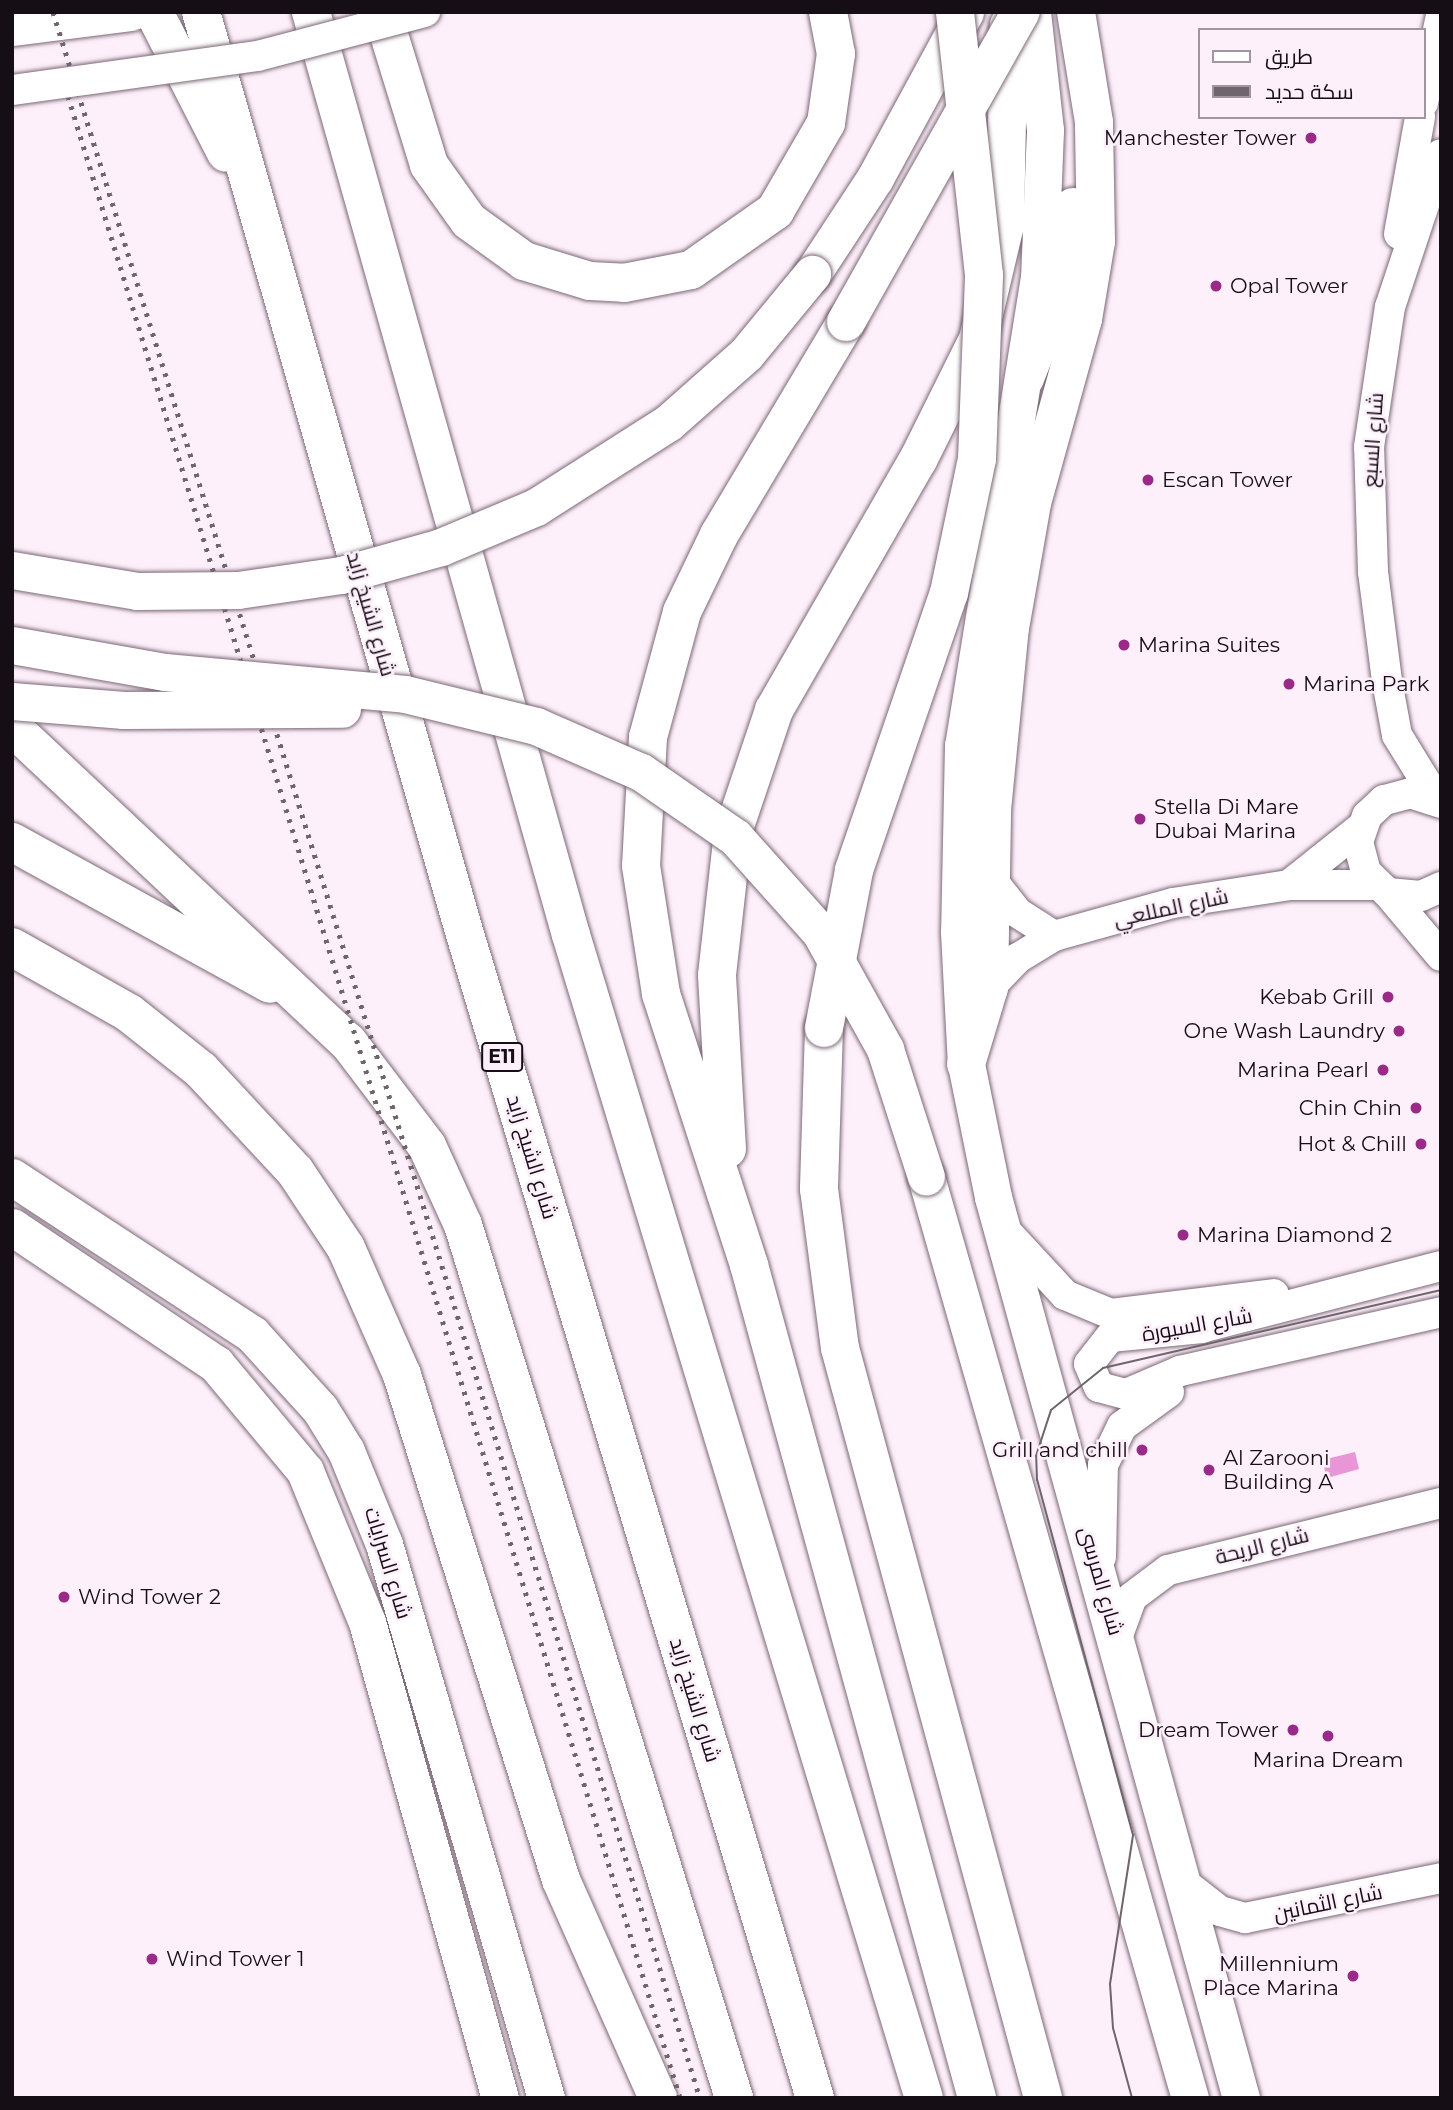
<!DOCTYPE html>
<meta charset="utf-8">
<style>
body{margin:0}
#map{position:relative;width:1453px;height:2110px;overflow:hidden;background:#fef0fa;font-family:Montserrat,Cairo,sans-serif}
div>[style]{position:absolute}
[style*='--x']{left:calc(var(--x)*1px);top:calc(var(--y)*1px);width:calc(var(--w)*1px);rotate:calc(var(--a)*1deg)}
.water>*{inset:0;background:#e896d6}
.roads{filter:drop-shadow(0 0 2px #7b6876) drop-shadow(0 0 2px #7b6876)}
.minor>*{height:30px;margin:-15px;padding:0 15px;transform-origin:15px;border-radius:15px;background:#fff}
.major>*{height:37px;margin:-18.5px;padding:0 18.5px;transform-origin:18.5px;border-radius:18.5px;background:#fff}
.highway>*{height:38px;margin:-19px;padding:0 19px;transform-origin:19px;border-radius:19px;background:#fff}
.tram>*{height:2px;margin:-1px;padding:0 1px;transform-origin:1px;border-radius:1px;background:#6f656d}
.rail>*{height:5px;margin-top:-2.5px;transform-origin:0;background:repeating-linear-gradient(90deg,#6f656d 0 3.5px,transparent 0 10.5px)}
.bridges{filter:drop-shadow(0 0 2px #7b6876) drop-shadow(0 0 2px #7b6876)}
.minor-bridge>*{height:30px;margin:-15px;padding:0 15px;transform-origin:15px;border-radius:15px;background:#fff}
.major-bridge>*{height:37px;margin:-18.5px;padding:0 18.5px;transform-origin:18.5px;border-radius:18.5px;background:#fff}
.highway-bridge>*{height:38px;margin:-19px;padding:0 19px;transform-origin:19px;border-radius:19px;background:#fff}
.dots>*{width:19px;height:19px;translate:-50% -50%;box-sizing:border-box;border:4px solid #fef0fa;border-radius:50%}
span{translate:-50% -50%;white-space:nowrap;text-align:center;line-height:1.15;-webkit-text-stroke:5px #fef0fa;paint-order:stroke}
.shield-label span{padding:2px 5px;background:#fef0fa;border:2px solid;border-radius:5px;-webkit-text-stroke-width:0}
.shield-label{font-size:19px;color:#150e14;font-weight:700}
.poi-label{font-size:21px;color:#150e14}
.right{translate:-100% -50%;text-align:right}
.left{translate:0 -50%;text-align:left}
.street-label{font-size:21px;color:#150e14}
.frame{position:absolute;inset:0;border:14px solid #150e14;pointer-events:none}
.legend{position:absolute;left:1198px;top:28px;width:228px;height:91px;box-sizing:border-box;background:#fef0fa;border:2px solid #a1969e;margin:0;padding:9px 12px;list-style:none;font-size:21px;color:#150e14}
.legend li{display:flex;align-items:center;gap:14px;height:35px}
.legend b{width:35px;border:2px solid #a1969e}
</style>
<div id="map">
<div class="water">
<i style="clip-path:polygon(1355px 1452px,1359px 1469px,1327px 1478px,1322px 1460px)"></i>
</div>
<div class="roads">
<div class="minor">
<i style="--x:1423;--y:103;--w:90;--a:-78.4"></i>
<i style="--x:1399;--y:234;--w:119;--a:-79.8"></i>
<i style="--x:1437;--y:800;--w:76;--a:-121.6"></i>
<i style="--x:1397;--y:735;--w:55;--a:-100.5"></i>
<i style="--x:1387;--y:681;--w:110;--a:-97.3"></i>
<i style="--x:1373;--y:572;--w:125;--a:-91.8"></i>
<i style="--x:1369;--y:447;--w:142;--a:-81.5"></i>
<i style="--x:1390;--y:307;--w:161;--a:-71.6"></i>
<i style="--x:1441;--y:803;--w:32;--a:-162"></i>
<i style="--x:1411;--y:793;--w:28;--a:165"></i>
<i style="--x:1384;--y:800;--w:23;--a:137"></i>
<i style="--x:1367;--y:816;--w:28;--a:109"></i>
<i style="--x:1358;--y:842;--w:31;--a:75"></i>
<i style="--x:1366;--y:872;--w:30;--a:44"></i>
<i style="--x:1388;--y:893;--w:33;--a:5"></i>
<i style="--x:1421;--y:896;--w:22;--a:-24"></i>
<i style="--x:992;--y:880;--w:42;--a:51.8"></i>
<i style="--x:1018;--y:913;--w:43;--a:32.6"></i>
<i style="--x:1289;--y:885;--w:93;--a:-38.5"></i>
<i style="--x:1388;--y:893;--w:82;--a:49.9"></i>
<i style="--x:989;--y:988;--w:42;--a:-46"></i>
<i style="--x:1018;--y:958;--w:42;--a:-31.4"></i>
<i style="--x:1054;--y:936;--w:123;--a:-15.5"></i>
<i style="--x:1173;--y:903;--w:117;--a:-8.8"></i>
<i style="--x:1289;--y:885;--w:87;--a:0"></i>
<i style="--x:1003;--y:1228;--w:91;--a:47.2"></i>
<i style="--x:1065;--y:1295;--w:50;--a:22.4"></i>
<i style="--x:1111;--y:1314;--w:164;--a:-7"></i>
<i style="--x:1441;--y:1266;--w:247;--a:165.5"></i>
<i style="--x:1202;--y:1328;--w:92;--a:174.4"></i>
<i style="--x:1110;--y:1337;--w:34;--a:128"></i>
<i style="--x:1089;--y:1364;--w:25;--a:67"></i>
<i style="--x:1099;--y:1387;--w:28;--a:15"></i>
<i style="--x:1126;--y:1394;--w:59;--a:-23.1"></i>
<i style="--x:1180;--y:1371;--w:268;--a:-12.7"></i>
<i style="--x:1101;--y:1557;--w:92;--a:-88.8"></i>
<i style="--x:1103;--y:1465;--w:43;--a:-64"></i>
<i style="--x:1122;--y:1426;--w:58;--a:-35.9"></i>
<i style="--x:1118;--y:1635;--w:40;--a:-69.8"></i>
<i style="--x:1132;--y:1597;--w:45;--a:-36.9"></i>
<i style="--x:1168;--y:1570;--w:281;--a:-13.8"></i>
<i style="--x:1183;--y:1882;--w:47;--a:38.1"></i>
<i style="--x:1220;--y:1911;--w:26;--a:16"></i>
<i style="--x:1245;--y:1918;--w:200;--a:-11.5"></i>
</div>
<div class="major">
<i style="--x:1032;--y:12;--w:119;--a:83.7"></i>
<i style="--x:1045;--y:130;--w:147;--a:92.3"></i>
<i style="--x:1039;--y:277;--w:474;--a:99.2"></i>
<i style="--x:963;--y:745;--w:187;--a:91.2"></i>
<i style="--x:959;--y:932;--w:132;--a:87"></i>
<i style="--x:966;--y:1064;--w:136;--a:78.5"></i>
<i style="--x:993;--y:1197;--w:935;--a:74.61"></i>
<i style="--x:12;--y:27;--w:120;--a:-7.2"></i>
<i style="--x:812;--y:274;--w:115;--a:-56.7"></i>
<i style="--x:875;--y:178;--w:189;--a:-61.5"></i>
<i style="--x:12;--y:1177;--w:287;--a:33.2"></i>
<i style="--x:252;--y:1334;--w:101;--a:47.8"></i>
<i style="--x:320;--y:1409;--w:49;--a:58.2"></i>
<i style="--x:346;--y:1451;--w:100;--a:67.8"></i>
<i style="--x:384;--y:1544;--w:577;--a:73.7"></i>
<i style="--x:926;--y:1177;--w:958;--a:74.01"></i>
<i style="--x:12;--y:1227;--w:246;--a:33.9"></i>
<i style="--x:216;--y:1364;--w:139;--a:50.2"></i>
<i style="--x:305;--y:1471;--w:163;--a:67.7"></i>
<i style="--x:367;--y:1622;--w:494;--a:74.4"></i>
</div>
<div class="highway">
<i style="--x:154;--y:12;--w:158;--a:62.9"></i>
<i style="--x:201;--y:12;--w:956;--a:74.03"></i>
<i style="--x:464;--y:931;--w:1219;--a:73.26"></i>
<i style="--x:311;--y:12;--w:959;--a:74.27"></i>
<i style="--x:571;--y:935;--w:1215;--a:73.12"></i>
<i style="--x:382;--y:12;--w:160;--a:72.9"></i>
<i style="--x:429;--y:165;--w:69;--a:54.5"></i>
<i style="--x:469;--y:221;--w:68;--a:36"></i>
<i style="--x:524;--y:261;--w:69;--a:16.9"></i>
<i style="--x:590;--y:281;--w:34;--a:3"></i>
<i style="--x:624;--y:283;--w:68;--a:-11"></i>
<i style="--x:691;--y:270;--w:103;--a:-35.1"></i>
<i style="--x:775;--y:211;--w:102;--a:-59.9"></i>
<i style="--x:826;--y:123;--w:70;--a:-81.8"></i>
<i style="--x:836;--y:54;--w:43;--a:-100.8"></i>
<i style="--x:846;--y:322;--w:248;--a:120.8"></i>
<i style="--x:719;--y:535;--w:85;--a:115.7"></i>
<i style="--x:682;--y:612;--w:130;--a:105.2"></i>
<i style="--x:648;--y:737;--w:129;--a:93.1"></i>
<i style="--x:641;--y:866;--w:130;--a:81.1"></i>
<i style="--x:661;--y:994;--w:285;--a:72"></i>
<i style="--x:749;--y:1265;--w:864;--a:74.69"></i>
<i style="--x:1025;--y:378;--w:97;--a:-68.7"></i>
<i style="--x:1060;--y:288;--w:82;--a:-80.9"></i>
<i style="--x:12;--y:727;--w:461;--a:43.2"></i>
<i style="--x:348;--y:1042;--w:131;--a:52.8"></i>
<i style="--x:427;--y:1146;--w:87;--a:65.5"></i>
<i style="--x:463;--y:1225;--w:914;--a:72.75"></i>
<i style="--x:12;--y:842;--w:294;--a:28.8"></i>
<i style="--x:12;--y:947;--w:134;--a:29.4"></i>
<i style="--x:129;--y:1013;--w:92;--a:38.4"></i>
<i style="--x:201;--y:1070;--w:138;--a:47.1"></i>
<i style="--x:295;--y:1171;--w:92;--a:56.5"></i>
<i style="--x:346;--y:1248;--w:139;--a:66.2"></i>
<i style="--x:402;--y:1375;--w:529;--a:72.52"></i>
<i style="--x:561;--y:1880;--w:239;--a:66"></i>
<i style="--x:824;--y:1028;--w:161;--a:91.8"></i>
<i style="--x:819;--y:1189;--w:160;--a:82.5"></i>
<i style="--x:840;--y:1348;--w:777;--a:74.85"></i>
<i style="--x:966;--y:1064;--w:79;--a:-73.2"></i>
<i style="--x:989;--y:988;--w:178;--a:-89"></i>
<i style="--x:992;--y:810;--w:183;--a:-84.4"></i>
<i style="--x:1010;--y:628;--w:127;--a:-80"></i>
<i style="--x:1032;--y:503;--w:191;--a:-74.5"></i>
<i style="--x:1083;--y:319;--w:79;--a:-80.5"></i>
<i style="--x:1096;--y:241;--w:119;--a:-91"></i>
<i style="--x:1094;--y:122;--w:111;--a:-99.3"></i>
<i style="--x:727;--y:1149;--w:174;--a:-93.3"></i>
<i style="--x:717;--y:975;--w:144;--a:-83.6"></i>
<i style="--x:733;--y:832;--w:129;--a:-71.4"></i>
<i style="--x:774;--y:710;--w:289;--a:-60.1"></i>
<i style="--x:918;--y:460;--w:135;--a:-63.6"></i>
<i style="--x:978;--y:339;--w:117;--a:-76.7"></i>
<i style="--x:1005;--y:225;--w:200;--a:-88.9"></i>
</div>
</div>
<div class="tram">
<i style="--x:1132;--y:2098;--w:73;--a:-105.2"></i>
<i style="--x:1113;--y:2028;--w:44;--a:-93.9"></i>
<i style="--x:1110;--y:1984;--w:151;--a:-81.2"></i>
<i style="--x:1133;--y:1835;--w:368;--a:-105.1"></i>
<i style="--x:1037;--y:1480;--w:24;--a:-92"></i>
<i style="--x:1036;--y:1456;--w:48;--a:-71.9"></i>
<i style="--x:1051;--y:1410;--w:67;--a:-38.9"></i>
<i style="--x:1103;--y:1368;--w:347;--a:-13"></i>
</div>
<div class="rail">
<i style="--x:53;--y:12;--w:2184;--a:72.77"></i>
<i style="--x:68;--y:96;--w:2093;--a:73"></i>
</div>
<div class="bridges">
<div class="minor-bridge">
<i style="--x:12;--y:90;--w:248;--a:-7.9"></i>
<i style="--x:258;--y:56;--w:173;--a:-14.8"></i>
</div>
<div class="major-bridge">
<i style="--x:12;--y:570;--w:127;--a:9.5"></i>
<i style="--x:137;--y:591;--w:101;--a:-0.6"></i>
<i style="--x:238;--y:590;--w:104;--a:-8.3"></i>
<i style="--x:341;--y:575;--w:104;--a:-15.6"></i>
<i style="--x:441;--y:547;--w:103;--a:-22.8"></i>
<i style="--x:536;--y:507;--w:156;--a:-32.5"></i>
<i style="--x:668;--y:423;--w:104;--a:-41.5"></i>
<i style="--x:746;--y:354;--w:104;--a:-50.5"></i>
<i style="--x:12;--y:645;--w:155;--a:10"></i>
<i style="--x:165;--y:672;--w:241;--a:5.2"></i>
<i style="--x:405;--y:694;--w:135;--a:13.7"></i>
<i style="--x:536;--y:726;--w:115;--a:23.7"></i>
<i style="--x:641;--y:772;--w:114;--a:34.7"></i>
<i style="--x:735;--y:837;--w:127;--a:48.2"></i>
<i style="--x:820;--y:932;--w:134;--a:60.9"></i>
<i style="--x:885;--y:1049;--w:134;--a:72.2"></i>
<i style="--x:12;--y:701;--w:112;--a:4.6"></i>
<i style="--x:124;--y:710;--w:218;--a:-0.3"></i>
</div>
<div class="highway-bridge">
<i style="--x:846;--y:322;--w:356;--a:-60.6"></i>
<i style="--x:824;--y:1028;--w:161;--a:-79.2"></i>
<i style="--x:854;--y:870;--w:293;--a:-71.1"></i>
<i style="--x:949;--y:593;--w:137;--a:-78.2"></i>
<i style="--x:977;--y:459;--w:184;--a:-87.8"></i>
<i style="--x:984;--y:275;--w:265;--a:-96.3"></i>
</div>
</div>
<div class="dots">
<i style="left:1311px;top:138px;background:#9a2a88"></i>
<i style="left:1216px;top:286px;background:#9a2a88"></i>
<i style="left:1148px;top:480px;background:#9a2a88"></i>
<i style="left:1124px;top:645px;background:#9a2a88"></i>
<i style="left:1289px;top:684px;background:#9a2a88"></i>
<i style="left:1140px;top:819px;background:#9a2a88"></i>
<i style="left:1388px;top:997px;background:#9a2a88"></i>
<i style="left:1399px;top:1031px;background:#9a2a88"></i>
<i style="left:1383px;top:1070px;background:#9a2a88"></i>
<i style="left:1416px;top:1108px;background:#9a2a88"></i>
<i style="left:1421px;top:1144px;background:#9a2a88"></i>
<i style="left:1183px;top:1235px;background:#9a2a88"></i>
<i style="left:1142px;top:1450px;background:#9a2a88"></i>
<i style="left:1209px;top:1470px;background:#9a2a88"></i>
<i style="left:64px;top:1597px;background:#9a2a88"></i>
<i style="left:1293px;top:1730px;background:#9a2a88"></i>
<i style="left:1328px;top:1736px;background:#9a2a88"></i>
<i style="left:152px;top:1959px;background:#9a2a88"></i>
<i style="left:1353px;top:1976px;background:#9a2a88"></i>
</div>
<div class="shield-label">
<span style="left:502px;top:1057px">E11</span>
</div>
<div class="poi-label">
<span class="right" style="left:1297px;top:138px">Manchester Tower</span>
<span class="left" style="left:1230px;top:286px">Opal Tower</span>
<span class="left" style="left:1162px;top:480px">Escan Tower</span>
<span class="left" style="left:1138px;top:645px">Marina Suites</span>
<span class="left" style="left:1303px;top:684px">Marina Park</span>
<span class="left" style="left:1154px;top:819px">Stella Di Mare<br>Dubai Marina</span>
<span class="right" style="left:1374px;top:997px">Kebab Grill</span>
<span class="right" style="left:1385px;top:1031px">One Wash Laundry</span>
<span class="right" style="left:1369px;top:1070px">Marina Pearl</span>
<span class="right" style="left:1402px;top:1108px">Chin Chin</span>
<span class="right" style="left:1407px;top:1144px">Hot &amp; Chill</span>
<span class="left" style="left:1197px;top:1235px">Marina Diamond 2</span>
<span class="right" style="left:1128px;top:1450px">Grill and chill</span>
<span class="left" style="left:1223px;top:1470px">Al Zarooni<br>Building A</span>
<span class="left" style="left:78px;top:1597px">Wind Tower 2</span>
<span class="right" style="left:1279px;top:1730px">Dream Tower</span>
<span style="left:1328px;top:1760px">Marina Dream</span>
<span class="left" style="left:166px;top:1959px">Wind Tower 1</span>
<span class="right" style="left:1339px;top:1976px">Millennium<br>Place Marina</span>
</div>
<div class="street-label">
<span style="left:1373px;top:440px;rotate:-86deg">شارع السبع</span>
<span style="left:371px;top:614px;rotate:74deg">شارع الشيخ زايد</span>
<span style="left:1171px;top:908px;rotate:-12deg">شارع المللعي</span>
<span style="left:532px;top:1157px;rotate:73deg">شارع الشيخ زايد</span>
<span style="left:1197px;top:1325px;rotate:-10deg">شارع السيورة</span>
<span style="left:1262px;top:1546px;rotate:-14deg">شارع الريحة</span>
<span style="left:388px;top:1563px;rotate:73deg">شارع السرايات</span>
<span style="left:1101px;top:1581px;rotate:74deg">شارع المرسى</span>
<span style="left:695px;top:1700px;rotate:73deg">شارع الشيخ زايد</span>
<span style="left:1328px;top:1903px;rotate:-12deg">شارع الثمانين</span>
</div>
<div class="frame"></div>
<ul class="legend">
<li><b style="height:9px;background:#fff"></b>طريق</li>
<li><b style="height:9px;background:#6f656d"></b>سكة حديد</li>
</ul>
</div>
